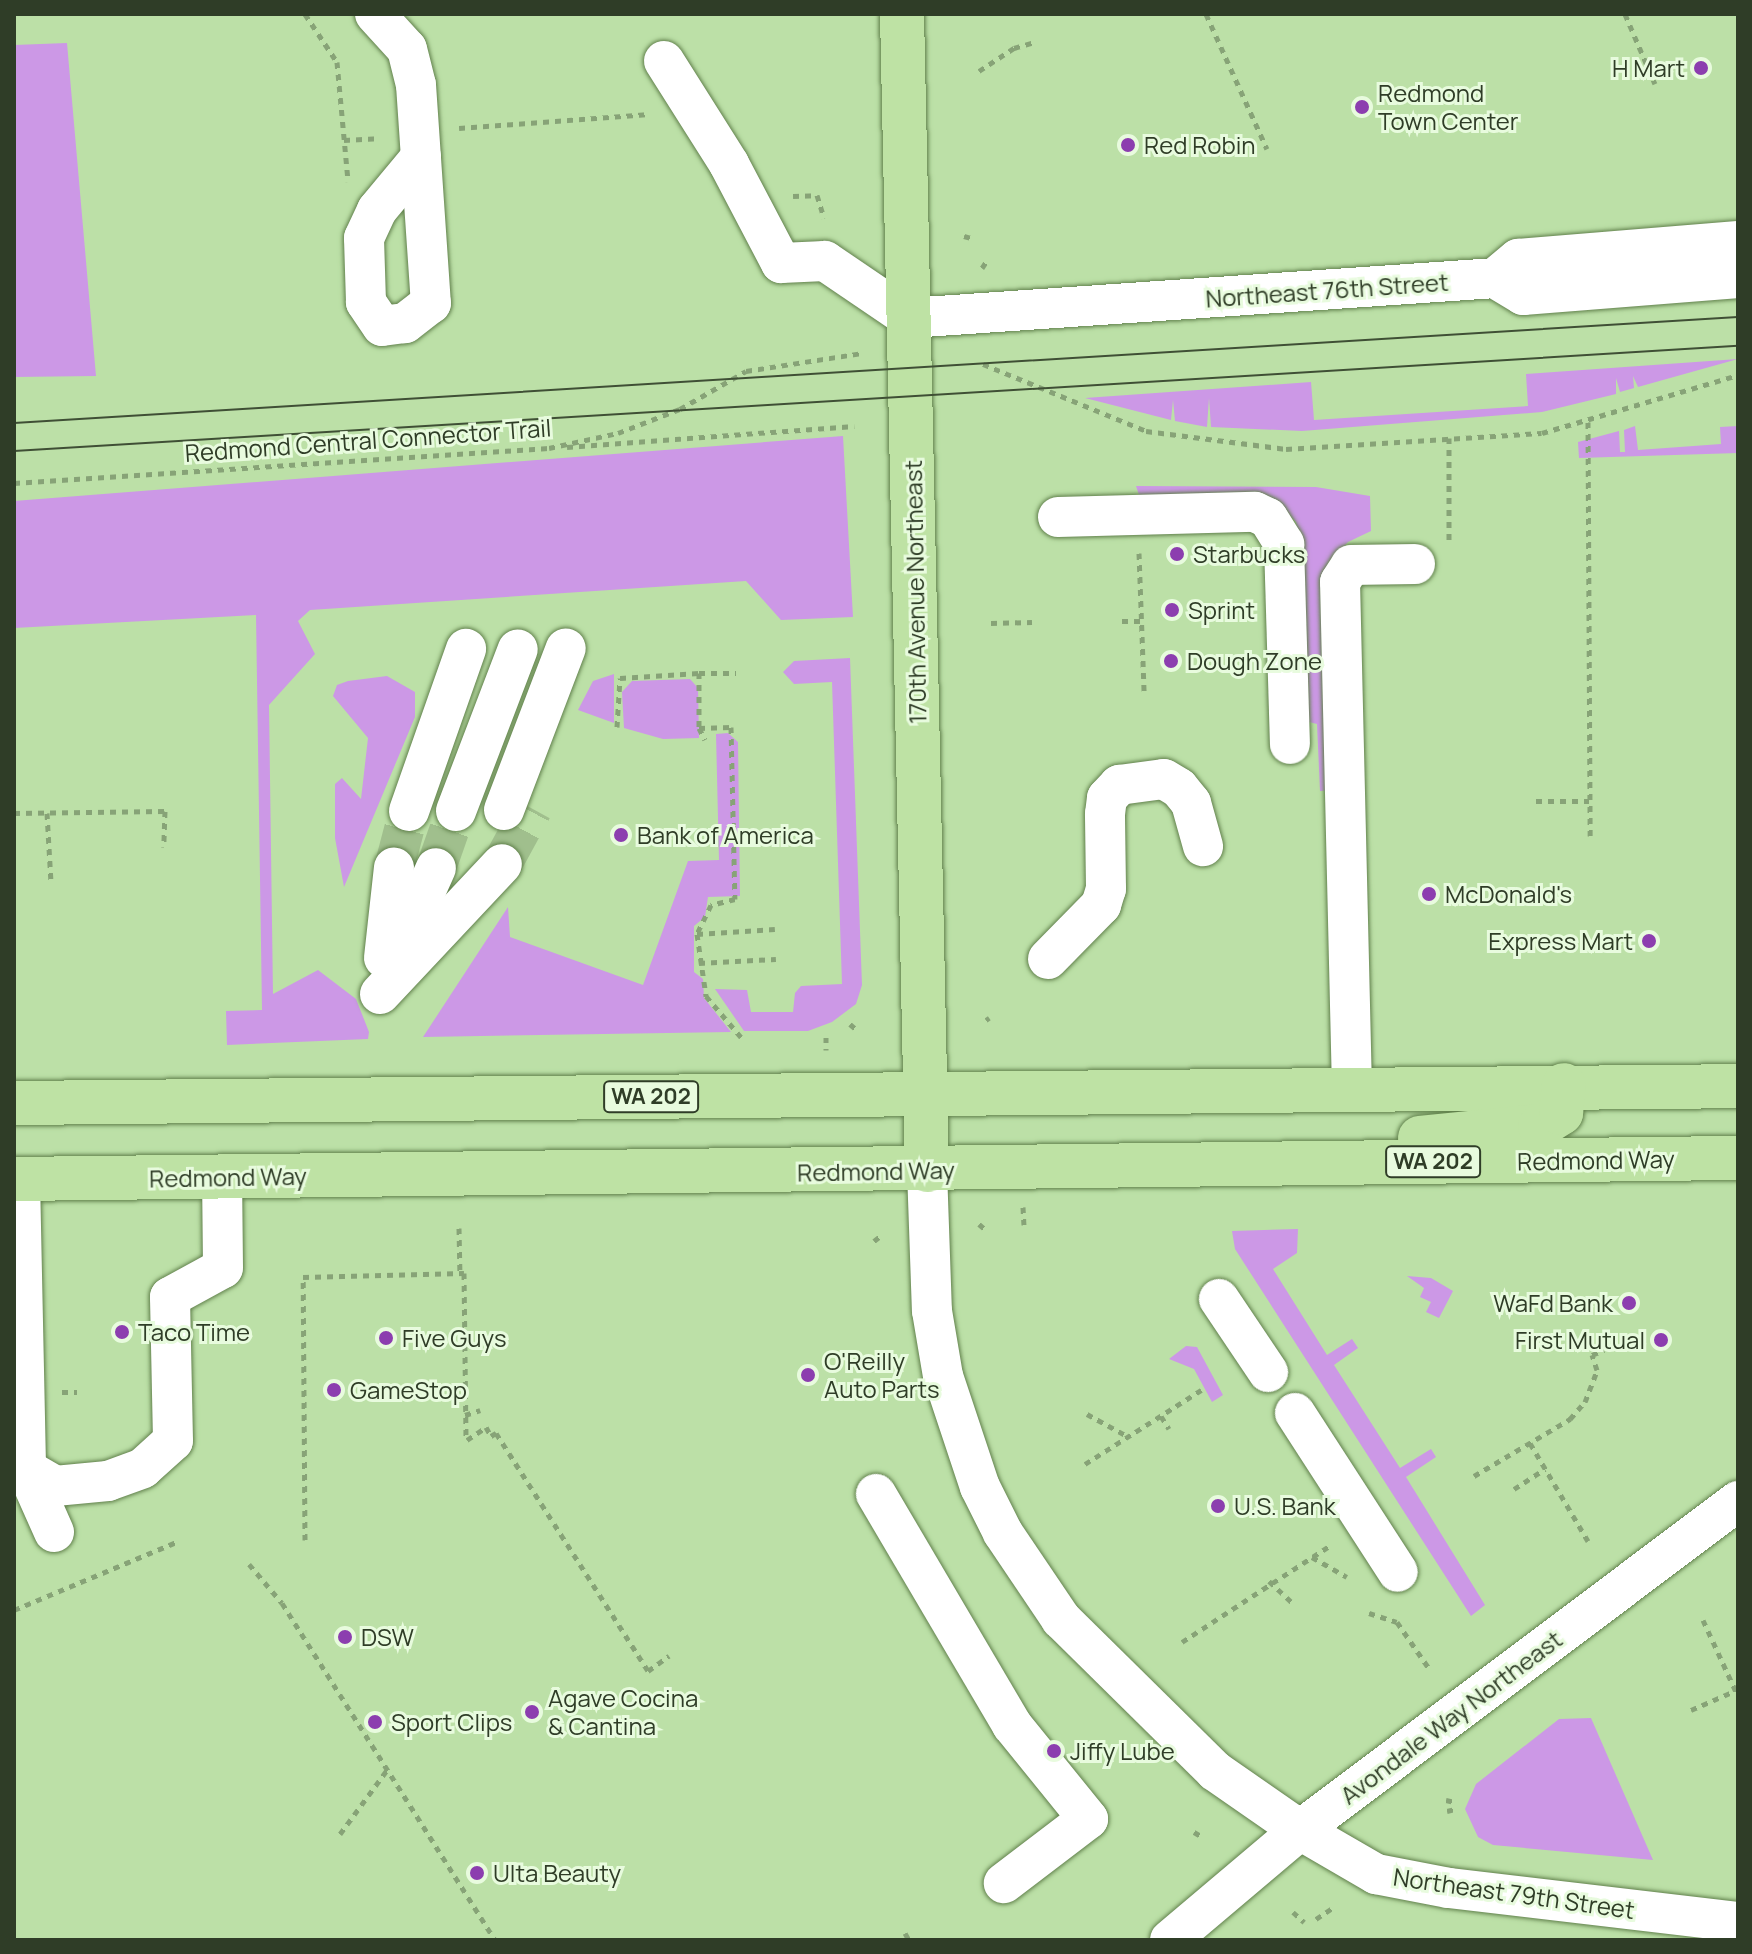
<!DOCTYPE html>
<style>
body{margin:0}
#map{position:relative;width:1752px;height:1954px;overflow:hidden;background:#bce0a7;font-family:Manrope,sans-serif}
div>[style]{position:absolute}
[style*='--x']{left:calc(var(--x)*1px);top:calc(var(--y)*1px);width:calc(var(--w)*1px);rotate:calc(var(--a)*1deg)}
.green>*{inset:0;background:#cc98e6}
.minor-tunnel>*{height:40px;margin-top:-20px;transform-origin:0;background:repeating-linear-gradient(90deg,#a0bf8d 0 40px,transparent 0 60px)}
.path>*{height:5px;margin-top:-2.5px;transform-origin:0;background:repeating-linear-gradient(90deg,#87a377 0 6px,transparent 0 12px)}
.roads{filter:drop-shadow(0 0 2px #61814c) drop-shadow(0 0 2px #61814c)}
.minor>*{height:40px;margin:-20px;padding:0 20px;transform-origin:20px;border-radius:20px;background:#fff}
.major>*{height:44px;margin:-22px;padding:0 22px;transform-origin:22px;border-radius:22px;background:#bee2a4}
.tram>*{height:2px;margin:-1px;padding:0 1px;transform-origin:1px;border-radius:1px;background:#3f4f35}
.dots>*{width:22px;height:22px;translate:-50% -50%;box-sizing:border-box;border:4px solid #e8fbde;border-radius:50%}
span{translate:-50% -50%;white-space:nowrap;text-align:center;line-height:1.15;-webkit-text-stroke:6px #e8fbde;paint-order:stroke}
.shield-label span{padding:2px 6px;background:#e8fbde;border:2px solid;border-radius:6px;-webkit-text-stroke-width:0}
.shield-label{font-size:22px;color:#2f3d27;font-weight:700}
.poi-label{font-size:24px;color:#2f3d27}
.right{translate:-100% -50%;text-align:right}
.left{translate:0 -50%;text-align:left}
.street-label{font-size:24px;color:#2f3d27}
.frame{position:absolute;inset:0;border:16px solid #2f3d27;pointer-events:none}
</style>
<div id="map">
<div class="green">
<i style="clip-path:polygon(67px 43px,96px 376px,14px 377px,14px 45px)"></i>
<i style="clip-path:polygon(1738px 359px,1638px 387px,1633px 376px,1634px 388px,1620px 392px,1616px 378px,1616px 394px,1542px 412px,1302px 431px,1211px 427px,1209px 398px,1207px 427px,1175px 421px,1173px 400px,1171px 420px,1085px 398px,1311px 382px,1314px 420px,1528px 406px,1526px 374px)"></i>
<i style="clip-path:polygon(1635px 426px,1638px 450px,1721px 444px,1720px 427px,1738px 426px,1738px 453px,1579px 458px,1578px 442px,1619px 431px,1620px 452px,1625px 452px,1624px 430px)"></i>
<i style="clip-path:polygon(843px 436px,853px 617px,781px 620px,746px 581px,310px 610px,298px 621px,315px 654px,269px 705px,273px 994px,318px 970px,356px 999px,369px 1032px,368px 1039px,227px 1045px,226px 1011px,262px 1010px,256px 615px,14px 628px,14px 501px)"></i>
<i style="clip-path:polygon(1136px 486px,1316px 487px,1370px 496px,1371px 531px,1348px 542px,1328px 563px,1337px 790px,1320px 791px,1317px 724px,1305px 721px,1303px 560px,1296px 522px,1276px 500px,1141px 501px)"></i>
<i style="clip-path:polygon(850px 658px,862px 985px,856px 1004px,832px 1022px,808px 1031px,744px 1031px,715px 989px,747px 990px,751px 1012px,793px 1012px,795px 993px,801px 986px,842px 984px,832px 682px,794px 684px,783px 672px,794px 661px)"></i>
<i style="clip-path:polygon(614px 674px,614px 723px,578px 710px,593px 681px)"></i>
<i style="clip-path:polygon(387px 676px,415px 692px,415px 717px,344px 887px,335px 838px,335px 784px,342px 778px,361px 799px,368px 738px,333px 696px,337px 685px,348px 681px)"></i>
<i style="clip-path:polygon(690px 679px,698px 688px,699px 738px,663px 739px,624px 728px,622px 692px,632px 681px)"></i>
<i style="clip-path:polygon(728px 733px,738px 742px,740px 896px,708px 897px,705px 917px,694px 926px,694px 972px,703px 979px,704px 998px,731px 1032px,423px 1037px,508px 907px,510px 937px,643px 985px,688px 861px,719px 860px,716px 734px)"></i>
<i style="clip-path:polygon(1298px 1229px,1297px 1253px,1273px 1269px,1327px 1355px,1352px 1339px,1358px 1348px,1334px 1365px,1400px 1468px,1431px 1449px,1436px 1457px,1406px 1477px,1485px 1605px,1471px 1616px,1235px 1249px,1232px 1231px)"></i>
<i style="clip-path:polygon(1407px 1276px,1431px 1278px,1453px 1291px,1439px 1318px,1426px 1312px,1431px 1302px,1420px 1297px,1424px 1288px)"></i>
<i style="clip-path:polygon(1186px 1346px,1197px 1347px,1223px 1395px,1212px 1402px,1194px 1369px,1169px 1359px)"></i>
<i style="clip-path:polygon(1591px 1718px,1653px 1860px,1493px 1845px,1478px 1837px,1465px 1809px,1476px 1784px,1559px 1719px)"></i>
</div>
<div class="minor-tunnel">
<i style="--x:502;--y:864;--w:63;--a:-61.4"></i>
<i style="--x:394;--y:868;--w:59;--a:-75.3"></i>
<i style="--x:436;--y:868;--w:60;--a:-70.7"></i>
</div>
<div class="path">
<i style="--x:305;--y:14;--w:58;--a:56.3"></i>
<i style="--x:337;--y:62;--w:120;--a:84.7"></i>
<i style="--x:1206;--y:14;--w:148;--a:65.7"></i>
<i style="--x:1625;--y:14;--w:76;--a:66.8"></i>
<i style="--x:979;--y:71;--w:42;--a:-33.3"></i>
<i style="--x:1014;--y:48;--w:22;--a:-16"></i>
<i style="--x:459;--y:128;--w:191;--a:-4.2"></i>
<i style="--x:344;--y:140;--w:34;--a:-3"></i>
<i style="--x:793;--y:196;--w:24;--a:-2"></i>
<i style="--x:817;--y:195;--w:24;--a:73"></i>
<i style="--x:964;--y:236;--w:7;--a:16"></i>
<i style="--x:982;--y:268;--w:7;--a:-56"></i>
<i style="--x:983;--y:364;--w:176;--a:22.3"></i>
<i style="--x:1146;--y:431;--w:141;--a:7.3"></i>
<i style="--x:1286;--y:449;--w:256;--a:-3.6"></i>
<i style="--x:1542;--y:433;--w:204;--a:-16.5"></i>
<i style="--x:1588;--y:422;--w:414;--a:89.7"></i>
<i style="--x:1449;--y:438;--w:104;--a:90"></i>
<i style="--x:567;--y:447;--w:288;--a:-4.2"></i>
<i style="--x:14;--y:483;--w:536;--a:-3.74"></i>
<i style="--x:549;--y:448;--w:71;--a:-12.3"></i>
<i style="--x:618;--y:433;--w:66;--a:-21.2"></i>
<i style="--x:680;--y:409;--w:76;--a:-29.9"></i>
<i style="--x:746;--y:371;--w:117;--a:-8.8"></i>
<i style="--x:1139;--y:553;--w:138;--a:87.9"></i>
<i style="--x:1122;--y:621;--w:20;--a:0"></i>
<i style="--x:991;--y:623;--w:41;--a:-1.4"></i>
<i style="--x:699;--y:673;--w:37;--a:0"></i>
<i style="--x:617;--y:727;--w:49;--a:-86.5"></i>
<i style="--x:620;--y:678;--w:79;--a:-3.6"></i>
<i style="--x:699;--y:673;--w:55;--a:90"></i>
<i style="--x:699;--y:728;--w:32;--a:-2"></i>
<i style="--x:731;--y:727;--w:172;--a:88.7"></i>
<i style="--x:735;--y:899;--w:25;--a:166"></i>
<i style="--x:711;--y:905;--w:32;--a:116"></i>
<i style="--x:697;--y:934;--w:63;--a:81.7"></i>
<i style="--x:706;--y:996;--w:54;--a:49.5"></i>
<i style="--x:699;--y:728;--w:13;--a:63"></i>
<i style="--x:1536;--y:801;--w:53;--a:0"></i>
<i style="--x:14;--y:813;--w:151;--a:-0.8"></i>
<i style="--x:165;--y:811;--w:36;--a:92"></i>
<i style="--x:47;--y:813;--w:70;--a:86.7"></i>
<i style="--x:697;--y:934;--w:78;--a:-3.7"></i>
<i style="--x:699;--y:963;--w:77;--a:-3"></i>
<i style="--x:986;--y:1020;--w:4;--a:-34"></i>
<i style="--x:850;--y:1024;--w:9;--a:41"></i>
<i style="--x:826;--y:1037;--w:13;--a:90"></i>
<i style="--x:1023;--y:1207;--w:18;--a:87"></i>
<i style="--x:979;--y:1224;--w:9;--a:41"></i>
<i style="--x:459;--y:1228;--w:46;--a:88.8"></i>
<i style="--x:874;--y:1241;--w:11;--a:-38"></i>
<i style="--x:62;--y:1392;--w:15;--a:0"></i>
<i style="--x:1087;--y:1414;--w:46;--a:28.8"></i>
<i style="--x:465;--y:1415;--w:16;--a:-18"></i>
<i style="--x:1161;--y:1416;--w:15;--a:58"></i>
<i style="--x:467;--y:1440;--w:23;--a:-34"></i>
<i style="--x:486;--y:1427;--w:10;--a:61"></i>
<i style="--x:491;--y:1436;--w:6;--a:-31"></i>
<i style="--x:496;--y:1433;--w:282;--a:57.4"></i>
<i style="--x:648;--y:1671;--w:26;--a:-36"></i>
<i style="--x:1530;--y:1443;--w:114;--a:59.4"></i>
<i style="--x:1085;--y:1464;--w:138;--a:-32.5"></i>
<i style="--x:1474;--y:1476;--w:112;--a:-30.7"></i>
<i style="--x:1570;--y:1419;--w:23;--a:-49"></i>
<i style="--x:1585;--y:1402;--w:34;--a:-69"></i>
<i style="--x:1597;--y:1370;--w:16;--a:-108"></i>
<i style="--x:1592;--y:1355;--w:13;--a:-23"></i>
<i style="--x:1514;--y:1489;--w:37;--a:-33"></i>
<i style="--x:305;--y:1540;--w:263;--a:-90.4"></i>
<i style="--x:303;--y:1277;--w:161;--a:-1.4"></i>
<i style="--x:464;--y:1273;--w:167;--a:89.3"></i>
<i style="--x:1312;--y:1557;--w:40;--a:29.7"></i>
<i style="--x:249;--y:1564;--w:51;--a:49.8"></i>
<i style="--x:282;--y:1603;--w:399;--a:57.7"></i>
<i style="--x:1269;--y:1581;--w:35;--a:43"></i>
<i style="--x:14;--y:1610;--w:179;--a:-22.7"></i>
<i style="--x:1369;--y:1613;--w:29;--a:18"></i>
<i style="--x:1397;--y:1622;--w:55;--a:55.4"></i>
<i style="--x:1703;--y:1620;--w:84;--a:65.3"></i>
<i style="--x:1182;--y:1642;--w:178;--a:-33.1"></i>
<i style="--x:1691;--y:1710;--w:50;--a:-23.5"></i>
<i style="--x:1446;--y:1800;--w:9;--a:13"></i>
<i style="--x:1447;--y:1811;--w:8;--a:-14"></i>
<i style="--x:1194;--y:1832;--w:8;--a:30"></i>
<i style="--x:340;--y:1834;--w:79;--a:-53.7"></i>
<i style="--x:1293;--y:1912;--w:15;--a:42"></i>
<i style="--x:1316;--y:1919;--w:22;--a:-34"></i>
<i style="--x:905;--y:1933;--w:8;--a:60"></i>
</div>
<div class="roads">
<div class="minor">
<i style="--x:375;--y:14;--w:47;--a:47.6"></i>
<i style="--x:407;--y:49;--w:37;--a:76"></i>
<i style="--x:416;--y:85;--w:219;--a:86.1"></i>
<i style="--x:431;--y:303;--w:33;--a:142"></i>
<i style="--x:405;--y:323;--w:23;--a:173"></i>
<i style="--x:382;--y:326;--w:29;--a:-124"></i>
<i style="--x:366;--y:302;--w:64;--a:-91.8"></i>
<i style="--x:364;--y:238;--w:31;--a:-65"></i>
<i style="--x:377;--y:210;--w:69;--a:-50.3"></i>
<i style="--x:664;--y:61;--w:122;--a:57.7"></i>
<i style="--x:729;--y:164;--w:112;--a:62.3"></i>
<i style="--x:781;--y:263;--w:44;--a:-2.6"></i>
<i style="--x:825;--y:261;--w:102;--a:34.2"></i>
<i style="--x:909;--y:318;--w:587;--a:-3.9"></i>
<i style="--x:1495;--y:278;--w:30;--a:-40"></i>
<i style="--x:1518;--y:259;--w:221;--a:-4.7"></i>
<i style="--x:1495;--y:278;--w:33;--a:31"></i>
<i style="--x:1523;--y:295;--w:216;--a:-4.5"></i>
<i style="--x:1058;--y:517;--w:197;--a:-1.5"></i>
<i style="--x:1255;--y:512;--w:14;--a:25"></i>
<i style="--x:1268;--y:518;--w:31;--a:58"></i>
<i style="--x:1284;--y:544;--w:200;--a:88.3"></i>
<i style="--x:504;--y:810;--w:173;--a:-69.1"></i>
<i style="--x:409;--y:811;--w:172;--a:-70.6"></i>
<i style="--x:456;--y:811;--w:173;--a:-69.1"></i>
<i style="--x:384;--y:958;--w:91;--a:-83.7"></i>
<i style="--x:1048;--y:959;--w:76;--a:-45.5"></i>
<i style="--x:1101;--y:905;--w:17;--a:-73"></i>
<i style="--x:1106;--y:889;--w:75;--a:-90.8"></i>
<i style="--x:1105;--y:814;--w:16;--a:-83"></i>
<i style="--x:1107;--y:798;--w:18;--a:-47"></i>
<i style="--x:1119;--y:785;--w:45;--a:-7.6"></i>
<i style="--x:1164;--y:779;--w:17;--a:31"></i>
<i style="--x:1179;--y:788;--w:19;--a:51"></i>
<i style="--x:1191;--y:803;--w:45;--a:74.4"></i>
<i style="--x:393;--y:964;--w:105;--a:-65.9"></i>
<i style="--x:380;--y:994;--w:178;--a:-46.8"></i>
<i style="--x:1352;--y:1090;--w:508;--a:-91.35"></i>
<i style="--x:1340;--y:582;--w:20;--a:-57"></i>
<i style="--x:1351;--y:565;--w:64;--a:-0.9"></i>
<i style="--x:927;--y:1170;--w:141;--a:88"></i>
<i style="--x:932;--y:1311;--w:66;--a:80.4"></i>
<i style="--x:943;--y:1376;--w:117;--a:71.6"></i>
<i style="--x:980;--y:1487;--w:51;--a:63.4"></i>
<i style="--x:1003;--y:1533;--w:104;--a:56"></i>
<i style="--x:1061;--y:1619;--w:216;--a:44.6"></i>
<i style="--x:1215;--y:1771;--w:103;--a:34.8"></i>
<i style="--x:1300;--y:1830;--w:88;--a:30.1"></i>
<i style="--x:1376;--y:1874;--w:74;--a:10.9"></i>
<i style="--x:1449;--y:1888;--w:291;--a:6.7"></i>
<i style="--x:20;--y:1179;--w:290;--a:88.8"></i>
<i style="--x:26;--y:1469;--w:69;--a:66"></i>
<i style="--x:1219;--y:1299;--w:88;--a:56.1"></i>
<i style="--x:1295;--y:1413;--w:189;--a:57.1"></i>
<i style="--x:26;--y:1469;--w:34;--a:30"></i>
<i style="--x:55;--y:1486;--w:53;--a:-5.4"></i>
<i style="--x:108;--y:1481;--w:37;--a:-20"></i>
<i style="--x:143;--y:1468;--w:40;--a:-42"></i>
<i style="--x:173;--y:1441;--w:144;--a:-91.2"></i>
<i style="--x:170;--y:1297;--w:60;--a:-28.7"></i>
<i style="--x:223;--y:1268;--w:91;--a:-90.6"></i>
<i style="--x:876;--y:1494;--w:268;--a:59.5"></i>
<i style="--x:1012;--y:1725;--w:121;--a:51"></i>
<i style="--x:1088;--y:1819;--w:106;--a:142.7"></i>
<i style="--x:1170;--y:1940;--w:170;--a:-40.2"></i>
<i style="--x:1300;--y:1830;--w:548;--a:-36.91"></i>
</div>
<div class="major">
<i style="--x:902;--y:14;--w:1156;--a:88.76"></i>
<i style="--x:14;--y:1103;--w:1724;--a:-0.56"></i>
<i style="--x:1420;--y:1138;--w:121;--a:-5.7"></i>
<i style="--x:1540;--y:1126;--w:25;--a:-32"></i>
<i style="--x:1561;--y:1113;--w:28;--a:-84"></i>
<i style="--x:14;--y:1179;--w:1724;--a:-0.7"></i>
</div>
</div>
<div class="tram">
<i style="--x:14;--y:423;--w:1727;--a:-3.52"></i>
<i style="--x:14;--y:451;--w:1727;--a:-3.49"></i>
</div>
<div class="dots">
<i style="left:1701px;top:68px;background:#8c3eaf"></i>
<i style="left:1362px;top:107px;background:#8c3eaf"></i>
<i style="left:1128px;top:145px;background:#8c3eaf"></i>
<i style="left:1177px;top:554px;background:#8c3eaf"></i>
<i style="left:1172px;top:610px;background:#8c3eaf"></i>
<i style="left:1171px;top:661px;background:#8c3eaf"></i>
<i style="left:621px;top:835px;background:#8c3eaf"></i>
<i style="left:1429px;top:894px;background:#8c3eaf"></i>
<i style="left:1649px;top:941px;background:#8c3eaf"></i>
<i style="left:1629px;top:1303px;background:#8c3eaf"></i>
<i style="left:122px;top:1332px;background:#8c3eaf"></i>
<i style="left:386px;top:1338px;background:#8c3eaf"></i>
<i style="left:1661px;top:1340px;background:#8c3eaf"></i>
<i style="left:808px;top:1375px;background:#8c3eaf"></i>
<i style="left:334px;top:1390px;background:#8c3eaf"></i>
<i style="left:1218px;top:1506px;background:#8c3eaf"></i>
<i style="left:345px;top:1637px;background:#8c3eaf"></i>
<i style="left:532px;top:1712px;background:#8c3eaf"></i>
<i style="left:375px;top:1722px;background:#8c3eaf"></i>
<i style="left:1054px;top:1751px;background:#8c3eaf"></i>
<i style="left:477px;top:1873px;background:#8c3eaf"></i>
</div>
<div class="shield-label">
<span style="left:651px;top:1097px">WA 202</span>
<span style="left:1433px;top:1162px">WA 202</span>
</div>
<div class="poi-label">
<span class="right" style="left:1685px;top:68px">H Mart</span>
<span class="left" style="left:1378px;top:107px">Redmond<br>Town Center</span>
<span class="left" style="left:1144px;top:145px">Red Robin</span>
<span class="left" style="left:1193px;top:554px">Starbucks</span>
<span class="left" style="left:1188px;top:610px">Sprint</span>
<span class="left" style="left:1187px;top:661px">Dough Zone</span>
<span class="left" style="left:637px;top:835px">Bank of America</span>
<span class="left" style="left:1445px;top:894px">McDonald's</span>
<span class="right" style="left:1633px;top:941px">Express Mart</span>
<span class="right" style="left:1613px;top:1303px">WaFd Bank</span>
<span class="left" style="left:138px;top:1332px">Taco Time</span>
<span class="left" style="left:402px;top:1338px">Five Guys</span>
<span class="right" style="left:1645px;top:1340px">First Mutual</span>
<span class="left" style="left:824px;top:1375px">O'Reilly<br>Auto Parts</span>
<span class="left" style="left:350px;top:1390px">GameStop</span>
<span class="left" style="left:1234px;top:1506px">U.S. Bank</span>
<span class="left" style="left:361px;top:1637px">DSW</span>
<span class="left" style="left:548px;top:1712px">Agave Cocina<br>&amp; Cantina</span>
<span class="left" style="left:391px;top:1722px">Sport Clips</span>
<span class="left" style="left:1070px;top:1751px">Jiffy Lube</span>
<span class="left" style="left:493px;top:1873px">Ulta Beauty</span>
</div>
<div class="street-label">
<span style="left:1327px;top:290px;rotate:-4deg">Northeast 76th Street</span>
<span style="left:368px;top:440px;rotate:-4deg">Redmond Central Connector Trail</span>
<span style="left:915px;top:592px;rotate:-91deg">170th Avenue Northeast</span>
<span style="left:1596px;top:1160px;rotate:-1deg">Redmond Way</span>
<span style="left:876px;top:1171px;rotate:-1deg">Redmond Way</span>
<span style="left:228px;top:1177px;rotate:-1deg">Redmond Way</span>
<span style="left:1451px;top:1717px;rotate:-37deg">Avondale Way Northeast</span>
<span style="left:1514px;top:1893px;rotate:8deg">Northeast 79th Street</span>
</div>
<div class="frame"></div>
</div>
